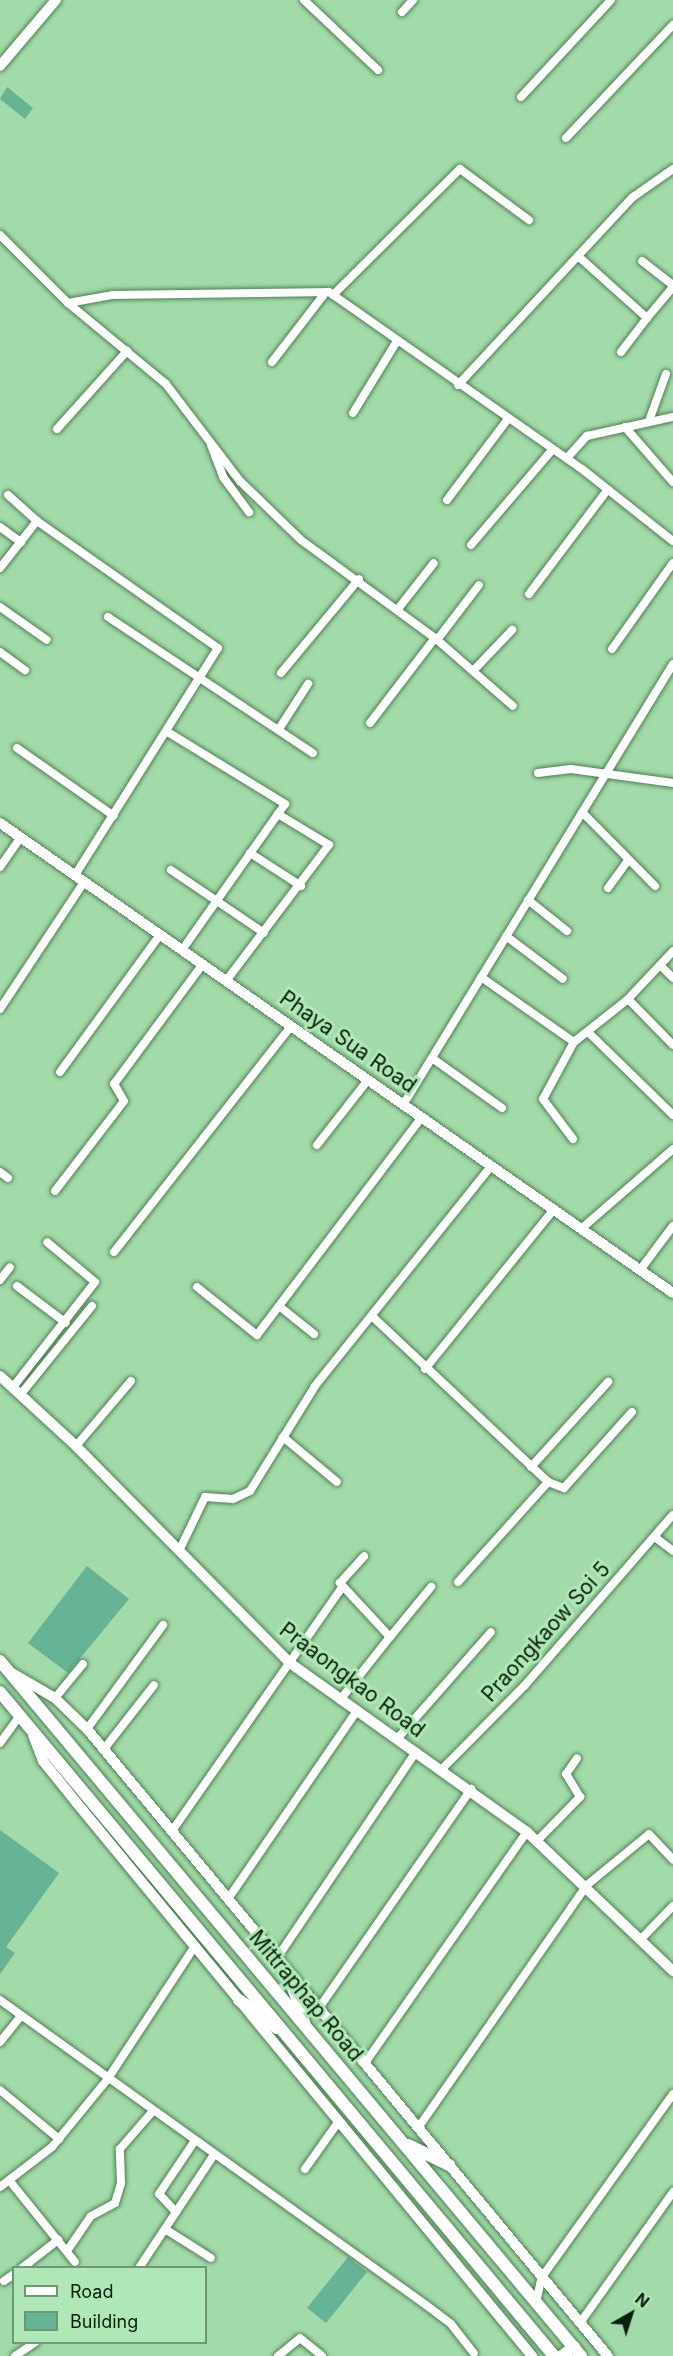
<!DOCTYPE html>
<style>
body{margin:0}
#map{position:relative;width:673px;height:2356px;overflow:hidden;background:#a3daa9;font-family:Inter,sans-serif}
div>[style]{position:absolute}
[style*='--x']{left:calc(var(--x)*1px);top:calc(var(--y)*1px);width:calc(var(--w)*1px);rotate:calc(var(--a)*1deg)}
.building>*{inset:0;background:#66b396}
.roads{filter:drop-shadow(0 0 2px #4e8154) drop-shadow(0 0 2px #4e8154)}
.street>*{height:8px;margin:-4px;padding:0 4px;transform-origin:4px;border-radius:4px;background:#fff}
.secondary>*{height:10px;margin:-5px;padding:0 5px;transform-origin:5px;border-radius:5px;background:#fff}
.primary>*{height:12px;margin:-6px;padding:0 6px;transform-origin:6px;border-radius:6px;background:#fff}
span{translate:-50% -50%;white-space:nowrap;text-align:center;line-height:1.15;-webkit-text-stroke:6px #b0e7b6;paint-order:stroke}
.street-label{font-size:21px;color:#0a200e}
.legend{position:absolute;left:12px;top:2266px;width:195px;height:78px;box-sizing:border-box;background:#b0e7b6;border:2px solid #6e9773;margin:0;padding:8px 10px;list-style:none;font-size:18px;color:#0a200e}
.legend li{display:flex;align-items:center;gap:12px;height:30px}
.legend b{width:30px;border:2px solid #6e9773}
.north{position:absolute;left:601px;top:2284px;width:60px;height:60px;-webkit-text-stroke:4px #b0e7b6;paint-order:stroke;rotate:39deg;font-size:16px;font-weight:700;line-height:24px;text-align:center;color:#0a200e}
.north::after{content:'';display:block;margin:auto;width:21px;height:27px;background:#0a200e;clip-path:polygon(50% 0,100% 100%,50% 72%,0 100%)}
</style>
<div id="map">
<div class="building">
<i style="clip-path:polygon(7px 87px,33px 108px,25px 119px,0 99px)"></i>
<i style="clip-path:polygon(87px 1566px,129px 1599px,68px 1673px,28px 1643px)"></i>
<i style="clip-path:polygon(0 1830px,59px 1873px,6px 1947px,15px 1953px,0 1974px)"></i>
<i style="clip-path:polygon(348px 2257px,367px 2272px,326px 2323px,307px 2308px)"></i>
</div>
<div class="roads">
<div class="street">
<i style="--x:304;--y:0;--w:102;--a:43.4"></i>
<i style="--x:402;--y:12;--w:16;--a:-47"></i>
<i style="--x:521;--y:97;--w:132;--a:-47.1"></i>
<i style="--x:566;--y:138;--w:156;--a:-46.6"></i>
<i style="--x:0;--y:235;--w:96;--a:45"></i>
<i style="--x:68;--y:303;--w:127;--a:39.6"></i>
<i style="--x:166;--y:384;--w:122;--a:52.7"></i>
<i style="--x:240;--y:481;--w:85;--a:44"></i>
<i style="--x:301;--y:540;--w:166;--a:36.2"></i>
<i style="--x:435;--y:638;--w:103;--a:41.1"></i>
<i style="--x:578;--y:256;--w:93;--a:41.9"></i>
<i style="--x:647;--y:318;--w:40;--a:-50"></i>
<i style="--x:642;--y:261;--w:39;--a:38"></i>
<i style="--x:333;--y:295;--w:179;--a:-44.8"></i>
<i style="--x:460;--y:169;--w:86;--a:36.5"></i>
<i style="--x:68;--y:303;--w:46;--a:-10.1"></i>
<i style="--x:113;--y:295;--w:216;--a:-0.8"></i>
<i style="--x:329;--y:292;--w:309;--a:35"></i>
<i style="--x:582;--y:469;--w:116;--a:38.4"></i>
<i style="--x:621;--y:352;--w:43;--a:-52.6"></i>
<i style="--x:272;--y:362;--w:88;--a:-52.4"></i>
<i style="--x:458;--y:385;--w:257;--a:-47.1"></i>
<i style="--x:633;--y:197;--w:49;--a:-35"></i>
<i style="--x:353;--y:413;--w:84;--a:-58.6"></i>
<i style="--x:649;--y:421;--w:50;--a:-70.1"></i>
<i style="--x:625;--y:427;--w:73;--a:48.9"></i>
<i style="--x:57;--y:429;--w:105;--a:-48.1"></i>
<i style="--x:211;--y:445;--w:34;--a:69"></i>
<i style="--x:223;--y:477;--w:44;--a:53.4"></i>
<i style="--x:567;--y:458;--w:30;--a:-48"></i>
<i style="--x:587;--y:436;--w:88;--a:-12.5"></i>
<i style="--x:8;--y:495;--w:39;--a:42"></i>
<i style="--x:447;--y:500;--w:100;--a:-53.1"></i>
<i style="--x:0;--y:527;--w:26;--a:36"></i>
<i style="--x:471;--y:545;--w:125;--a:-49.5"></i>
<i style="--x:0;--y:568;--w:60;--a:-51.8"></i>
<i style="--x:37;--y:521;--w:221;--a:35.1"></i>
<i style="--x:218;--y:648;--w:268;--a:122.2"></i>
<i style="--x:529;--y:594;--w:131;--a:-53"></i>
<i style="--x:0;--y:607;--w:57;--a:35.1"></i>
<i style="--x:398;--y:609;--w:58;--a:-52"></i>
<i style="--x:108;--y:617;--w:246;--a:33.6"></i>
<i style="--x:437;--y:640;--w:69;--a:-52.6"></i>
<i style="--x:612;--y:649;--w:105;--a:-54.7"></i>
<i style="--x:0;--y:652;--w:31;--a:36"></i>
<i style="--x:473;--y:671;--w:57;--a:-46.4"></i>
<i style="--x:281;--y:673;--w:122;--a:-50.3"></i>
<i style="--x:370;--y:723;--w:107;--a:-52.6"></i>
<i style="--x:279;--y:729;--w:54;--a:-57.2"></i>
<i style="--x:166;--y:731;--w:140;--a:31.5"></i>
<i style="--x:285;--y:804;--w:179;--a:125.2"></i>
<i style="--x:17;--y:748;--w:118;--a:35"></i>
<i style="--x:538;--y:773;--w:33;--a:-7"></i>
<i style="--x:571;--y:769;--w:103;--a:7.8"></i>
<i style="--x:582;--y:812;--w:104;--a:45.4"></i>
<i style="--x:250;--y:853;--w:61;--a:32.9"></i>
<i style="--x:0;--y:867;--w:35;--a:-55"></i>
<i style="--x:171;--y:870;--w:112;--a:34.1"></i>
<i style="--x:608;--y:888;--w:34;--a:-54"></i>
<i style="--x:528;--y:900;--w:50;--a:38.5"></i>
<i style="--x:506;--y:936;--w:71;--a:37"></i>
<i style="--x:660;--y:965;--w:18;--a:45"></i>
<i style="--x:481;--y:977;--w:113;--a:35"></i>
<i style="--x:226;--y:981;--w:171;--a:-52.9"></i>
<i style="--x:329;--y:845;--w:60;--a:-148.7"></i>
<i style="--x:628;--y:999;--w:64;--a:45.6"></i>
<i style="--x:0;--y:1009;--w:152;--a:-56.5"></i>
<i style="--x:588;--y:1032;--w:119;--a:44.3"></i>
<i style="--x:432;--y:1058;--w:86;--a:35.5"></i>
<i style="--x:60;--y:1072;--w:170;--a:-53.9"></i>
<i style="--x:403;--y:1105;--w:517;--a:-58.52"></i>
<i style="--x:573;--y:1139;--w:50;--a:-126.9"></i>
<i style="--x:543;--y:1099;--w:65;--a:-61.5"></i>
<i style="--x:574;--y:1042;--w:69;--a:-38.5"></i>
<i style="--x:628;--y:999;--w:66;--a:-46.8"></i>
<i style="--x:317;--y:1145;--w:83;--a:-51.9"></i>
<i style="--x:0;--y:1172;--w:10;--a:37"></i>
<i style="--x:55;--y:1191;--w:113;--a:-52.5"></i>
<i style="--x:124;--y:1101;--w:20;--a:-120"></i>
<i style="--x:114;--y:1084;--w:148;--a:-53.5"></i>
<i style="--x:581;--y:1229;--w:122;--a:-41"></i>
<i style="--x:114;--y:1252;--w:287;--a:-51.9"></i>
<i style="--x:640;--y:1270;--w:55;--a:-53.1"></i>
<i style="--x:0;--y:1280;--w:16;--a:-52"></i>
<i style="--x:17;--y:1286;--w:61;--a:37.1"></i>
<i style="--x:197;--y:1287;--w:77;--a:38.7"></i>
<i style="--x:257;--y:1335;--w:272;--a:-52.9"></i>
<i style="--x:279;--y:1306;--w:45;--a:38.7"></i>
<i style="--x:373;--y:1317;--w:241;--a:43.3"></i>
<i style="--x:548;--y:1482;--w:17;--a:21"></i>
<i style="--x:564;--y:1488;--w:102;--a:-48.2"></i>
<i style="--x:425;--y:1369;--w:206;--a:-51.1"></i>
<i style="--x:13;--y:1387;--w:133;--a:-52"></i>
<i style="--x:95;--y:1282;--w:62;--a:-140.2"></i>
<i style="--x:21;--y:1394;--w:113;--a:-51.1"></i>
<i style="--x:283;--y:1437;--w:70;--a:39.8"></i>
<i style="--x:76;--y:1446;--w:85;--a:-49.8"></i>
<i style="--x:531;--y:1467;--w:115;--a:-47.8"></i>
<i style="--x:656;--y:1538;--w:21;--a:37"></i>
<i style="--x:179;--y:1551;--w:60;--a:-64.3"></i>
<i style="--x:205;--y:1497;--w:28;--a:4"></i>
<i style="--x:233;--y:1499;--w:19;--a:-25"></i>
<i style="--x:250;--y:1491;--w:123;--a:-58.2"></i>
<i style="--x:315;--y:1386;--w:282;--a:-51.3"></i>
<i style="--x:458;--y:1582;--w:135;--a:-48"></i>
<i style="--x:390;--y:1637;--w:65;--a:-50.6"></i>
<i style="--x:55;--y:1698;--w:44;--a:-50.5"></i>
<i style="--x:340;--y:1700;--w:80;--a:-51.6"></i>
<i style="--x:390;--y:1637;--w:74;--a:-132.8"></i>
<i style="--x:340;--y:1583;--w:36;--a:-48"></i>
<i style="--x:87;--y:1729;--w:129;--a:-53.8"></i>
<i style="--x:397;--y:1739;--w:142;--a:-48.7"></i>
<i style="--x:0;--y:1743;--w:34;--a:-54"></i>
<i style="--x:104;--y:1749;--w:81;--a:-52"></i>
<i style="--x:442;--y:1769;--w:118;--a:-45.3"></i>
<i style="--x:525;--y:1685;--w:225;--a:-49"></i>
<i style="--x:172;--y:1831;--w:297;--a:-55.1"></i>
<i style="--x:537;--y:1841;--w:62;--a:-45.7"></i>
<i style="--x:580;--y:1797;--w:27;--a:-121"></i>
<i style="--x:566;--y:1774;--w:19;--a:-55"></i>
<i style="--x:228;--y:1899;--w:227;--a:-55.6"></i>
<i style="--x:642;--y:1938;--w:45;--a:-45.9"></i>
<i style="--x:277;--y:1958;--w:249;--a:-56"></i>
<i style="--x:0;--y:2000;--w:524;--a:35.6"></i>
<i style="--x:426;--y:2305;--w:31;--a:37"></i>
<i style="--x:451;--y:2324;--w:37;--a:52"></i>
<i style="--x:319;--y:2008;--w:267;--a:-55.2"></i>
<i style="--x:0;--y:2042;--w:33;--a:-51"></i>
<i style="--x:365;--y:2063;--w:282;--a:-55"></i>
<i style="--x:0;--y:2090;--w:77;--a:39.7"></i>
<i style="--x:418;--y:2128;--w:296;--a:-55.2"></i>
<i style="--x:587;--y:1885;--w:80;--a:-39.4"></i>
<i style="--x:649;--y:1834;--w:35;--a:47"></i>
<i style="--x:305;--y:2169;--w:59;--a:-54.7"></i>
<i style="--x:9;--y:2180;--w:105;--a:51.2"></i>
<i style="--x:0;--y:2187;--w:66;--a:-37.6"></i>
<i style="--x:52;--y:2147;--w:87;--a:-50.6"></i>
<i style="--x:107;--y:2080;--w:160;--a:-56.7"></i>
<i style="--x:176;--y:2212;--w:25;--a:-133"></i>
<i style="--x:159;--y:2194;--w:63;--a:-56.1"></i>
<i style="--x:165;--y:2229;--w:54;--a:32.2"></i>
<i style="--x:67;--y:2251;--w:42;--a:-55.6"></i>
<i style="--x:91;--y:2216;--w:27;--a:-28"></i>
<i style="--x:115;--y:2203;--w:21;--a:-73"></i>
<i style="--x:121;--y:2183;--w:34;--a:-92"></i>
<i style="--x:120;--y:2149;--w:49;--a:-49.1"></i>
<i style="--x:22;--y:2268;--w:46;--a:-37.9"></i>
<i style="--x:139;--y:2268;--w:134;--a:-56.5"></i>
<i style="--x:4;--y:2281;--w:12;--a:-35"></i>
<i style="--x:536;--y:2302;--w:26;--a:-77"></i>
<i style="--x:542;--y:2277;--w:225;--a:-54.4"></i>
<i style="--x:580;--y:2323;--w:161;--a:-54.6"></i>
<i style="--x:15;--y:2356;--w:25;--a:-34"></i>
<i style="--x:278;--y:2356;--w:28;--a:-39"></i>
<i style="--x:300;--y:2338;--w:28;--a:39"></i>
</div>
<div class="secondary">
<i style="--x:0;--y:66;--w:87;--a:-49.7"></i>
<i style="--x:0;--y:823;--w:821;--a:34.93"></i>
<i style="--x:0;--y:1376;--w:103;--a:42.6"></i>
<i style="--x:76;--y:1446;--w:305;--a:45.4"></i>
<i style="--x:290;--y:1663;--w:291;--a:35.5"></i>
<i style="--x:527;--y:1832;--w:202;--a:43.6"></i>
<i style="--x:12;--y:1673;--w:50;--a:30.2"></i>
<i style="--x:55;--y:1698;--w:45;--a:44.1"></i>
<i style="--x:87;--y:1729;--w:815;--a:50.28"></i>
<i style="--x:33;--y:1735;--w:28;--a:69"></i>
<i style="--x:43;--y:1761;--w:53;--a:51.2"></i>
<i style="--x:76;--y:1802;--w:718;--a:50.54"></i>
<i style="--x:286;--y:1973;--w:53;--a:68.8"></i>
</div>
<div class="primary">
<i style="--x:0;--y:1661;--w:906;--a:50.11"></i>
<i style="--x:0;--y:1692;--w:865;--a:50.16"></i>
<i style="--x:239;--y:2000;--w:47;--a:36.4"></i>
<i style="--x:408;--y:2145;--w:46;--a:26"></i>
<i style="--x:562;--y:2356;--w:15;--a:-37"></i>
</div>
</div>
<div class="street-label">
<span style="left:348px;top:1042px;rotate:35deg">Phaya Sua Road</span>
<span style="left:546px;top:1632px;rotate:-48deg">Praongkaow Soi 5</span>
<span style="left:352px;top:1680px;rotate:37deg">Praaongkao Road</span>
<span style="left:306px;top:1996px;rotate:50deg">Mittraphap Road</span>
</div>
<ul class="legend">
<li><b style="height:8px;background:#fff"></b>Road</li>
<li><b style="height:16px;background:#66b396"></b>Building</li>
</ul>
<div class="north">N</div>
</div>
